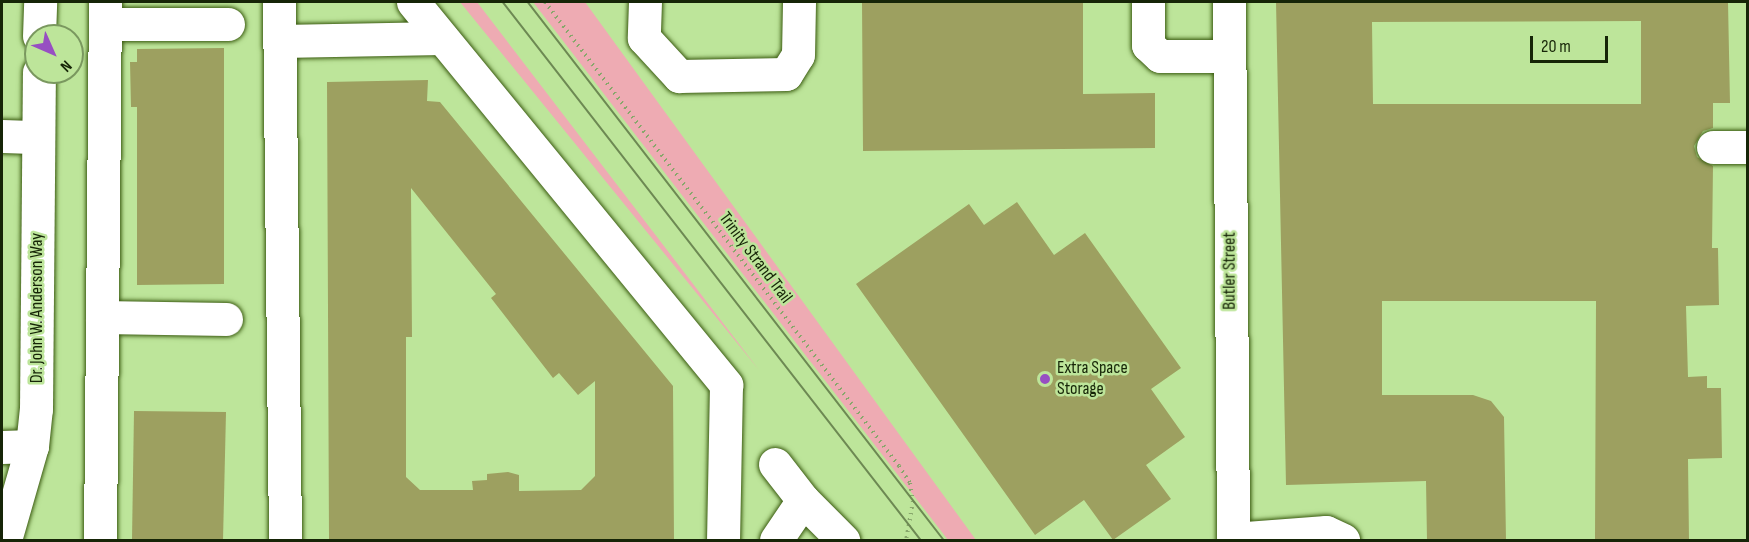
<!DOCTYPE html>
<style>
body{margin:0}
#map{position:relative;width:1749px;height:542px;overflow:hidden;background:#bde59a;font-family:"Sofia Sans Condensed",sans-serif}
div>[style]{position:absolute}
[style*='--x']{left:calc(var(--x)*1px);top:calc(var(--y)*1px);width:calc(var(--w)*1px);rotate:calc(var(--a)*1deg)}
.green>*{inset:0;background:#eeabb3}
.building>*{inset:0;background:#9da060}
.path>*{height:4px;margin-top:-2px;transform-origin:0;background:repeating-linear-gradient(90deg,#87a76b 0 1.5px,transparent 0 6px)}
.roads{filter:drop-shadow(0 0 2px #3b5c11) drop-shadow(0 0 2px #3b5c11)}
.minor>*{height:33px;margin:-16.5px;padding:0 16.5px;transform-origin:16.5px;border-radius:16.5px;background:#fff}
.tram>*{height:1.5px;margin:-0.75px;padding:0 0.75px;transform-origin:0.75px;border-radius:0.75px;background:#6d8953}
.dots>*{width:16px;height:16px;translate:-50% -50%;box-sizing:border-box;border:3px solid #bde59a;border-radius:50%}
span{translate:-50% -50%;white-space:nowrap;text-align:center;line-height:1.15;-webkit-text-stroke:5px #bde59a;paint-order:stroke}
.street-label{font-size:18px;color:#162507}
.poi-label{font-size:18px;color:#162507}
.left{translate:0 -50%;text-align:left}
.frame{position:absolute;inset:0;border:3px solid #162507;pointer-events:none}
.north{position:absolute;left:24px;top:24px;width:60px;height:60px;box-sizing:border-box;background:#bde59a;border:2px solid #7a985f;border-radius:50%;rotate:135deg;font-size:16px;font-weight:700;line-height:24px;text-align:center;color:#162507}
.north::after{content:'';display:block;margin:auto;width:21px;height:27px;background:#974fc2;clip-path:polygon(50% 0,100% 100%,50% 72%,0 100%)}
.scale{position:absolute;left:1530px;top:36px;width:78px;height:27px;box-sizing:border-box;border:3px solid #162507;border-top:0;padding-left:8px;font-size:18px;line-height:21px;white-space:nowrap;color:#162507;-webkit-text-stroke:4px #bde59a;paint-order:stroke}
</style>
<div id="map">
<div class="green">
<i style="clip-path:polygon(460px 2px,477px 2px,759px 370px)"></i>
<i style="clip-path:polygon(533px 2px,585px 2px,976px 540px,948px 540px)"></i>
</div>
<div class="building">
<i style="clip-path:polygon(862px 2px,1083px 2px,1083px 94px,1155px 93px,1155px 148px,863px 151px)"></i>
<i style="clip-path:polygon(evenodd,1276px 2px,1728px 2px,1730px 103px,1713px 103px,1713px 128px,1703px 131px,1694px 146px,1697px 157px,1713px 166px,1712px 248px,1718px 248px,1719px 305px,1686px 306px,1688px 377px,1707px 376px,1707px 388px,1721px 388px,1722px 458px,1688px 459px,1689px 540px,1595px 540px,1596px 301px,1382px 301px,1382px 395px,1473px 395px,1491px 401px,1504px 417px,1506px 540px,1427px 540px,1426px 481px,1286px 485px,1276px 2px,1641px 21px,1641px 104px,1373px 104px,1372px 22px,1641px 21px)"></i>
<i style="clip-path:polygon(224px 48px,224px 284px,137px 285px,137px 107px,131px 107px,130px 62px,137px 62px,137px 49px)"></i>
<i style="clip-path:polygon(evenodd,428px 80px,427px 101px,440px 102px,673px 386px,674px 540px,329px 540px,327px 82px,428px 80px,411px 188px,496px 294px,491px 298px,553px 378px,559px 373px,578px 395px,595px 381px,595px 476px,581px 490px,519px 491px,519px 475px,508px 472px,487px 474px,487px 480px,472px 481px,473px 490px,420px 490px,406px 477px,406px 337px,412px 337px,411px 188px)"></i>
<i style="clip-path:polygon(1017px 202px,1054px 255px,1085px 233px,1181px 368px,1151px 389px,1185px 437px,1146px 465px,1171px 499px,1113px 540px,1084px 500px,1035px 535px,856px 284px,969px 204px,984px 225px)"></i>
<i style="clip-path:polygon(134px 411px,226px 412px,223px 540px,132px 540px)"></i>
</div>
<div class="path">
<i style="--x:545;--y:2;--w:584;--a:52.66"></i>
<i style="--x:899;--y:466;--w:20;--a:57"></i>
<i style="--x:910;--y:483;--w:18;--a:81"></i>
<i style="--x:913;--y:501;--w:40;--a:100"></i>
</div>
<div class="roads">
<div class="minor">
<i style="--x:279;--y:2;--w:538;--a:89.36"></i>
<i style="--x:413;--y:2;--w:495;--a:50.7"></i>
<i style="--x:726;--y:385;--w:155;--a:91.1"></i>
<i style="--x:645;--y:2;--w:36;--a:92"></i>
<i style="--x:644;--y:38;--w:52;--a:47.4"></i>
<i style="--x:679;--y:76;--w:107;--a:-1.1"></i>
<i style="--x:786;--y:74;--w:22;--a:-58"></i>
<i style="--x:798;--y:55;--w:53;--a:-88.9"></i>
<i style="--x:1148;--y:2;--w:43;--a:90"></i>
<i style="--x:1148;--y:45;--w:16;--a:43"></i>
<i style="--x:1160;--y:56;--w:69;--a:0"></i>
<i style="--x:1229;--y:2;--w:538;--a:89.57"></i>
<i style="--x:105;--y:24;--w:123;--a:0"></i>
<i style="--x:39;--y:36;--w:34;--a:-88"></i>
<i style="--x:280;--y:41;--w:162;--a:-1.1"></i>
<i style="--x:2;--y:136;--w:36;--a:2"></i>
<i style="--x:1713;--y:147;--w:35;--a:0"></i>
<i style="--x:102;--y:317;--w:124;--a:0.9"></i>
<i style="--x:2;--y:447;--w:30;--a:-2"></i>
<i style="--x:775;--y:464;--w:46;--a:52.1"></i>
<i style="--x:803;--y:500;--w:57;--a:45"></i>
<i style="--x:1233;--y:539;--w:93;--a:-4.3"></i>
<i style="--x:1326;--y:532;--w:19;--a:25"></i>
<i style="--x:5;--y:540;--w:98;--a:-74"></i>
<i style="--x:32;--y:446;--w:37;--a:-84"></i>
<i style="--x:36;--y:409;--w:337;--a:-89.5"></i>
<i style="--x:100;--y:540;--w:538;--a:-89.47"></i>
<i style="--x:776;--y:540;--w:48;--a:-56"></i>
</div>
</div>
<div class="tram">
<i style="--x:503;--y:2;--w:681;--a:52.15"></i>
<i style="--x:528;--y:2;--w:680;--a:52.29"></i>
</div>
<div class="dots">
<i style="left:1045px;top:379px;background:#974fc2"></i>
</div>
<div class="street-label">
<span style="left:755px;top:258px;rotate:53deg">Trinity Strand Trail</span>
<span style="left:1230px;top:271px;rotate:-90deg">Butler Street</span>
<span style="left:37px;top:308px;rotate:-90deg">Dr. John W. Anderson Way</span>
</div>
<div class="poi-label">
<span class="left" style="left:1057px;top:379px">Extra Space<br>Storage</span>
</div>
<div class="frame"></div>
<div class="north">N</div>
<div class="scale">20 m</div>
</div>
